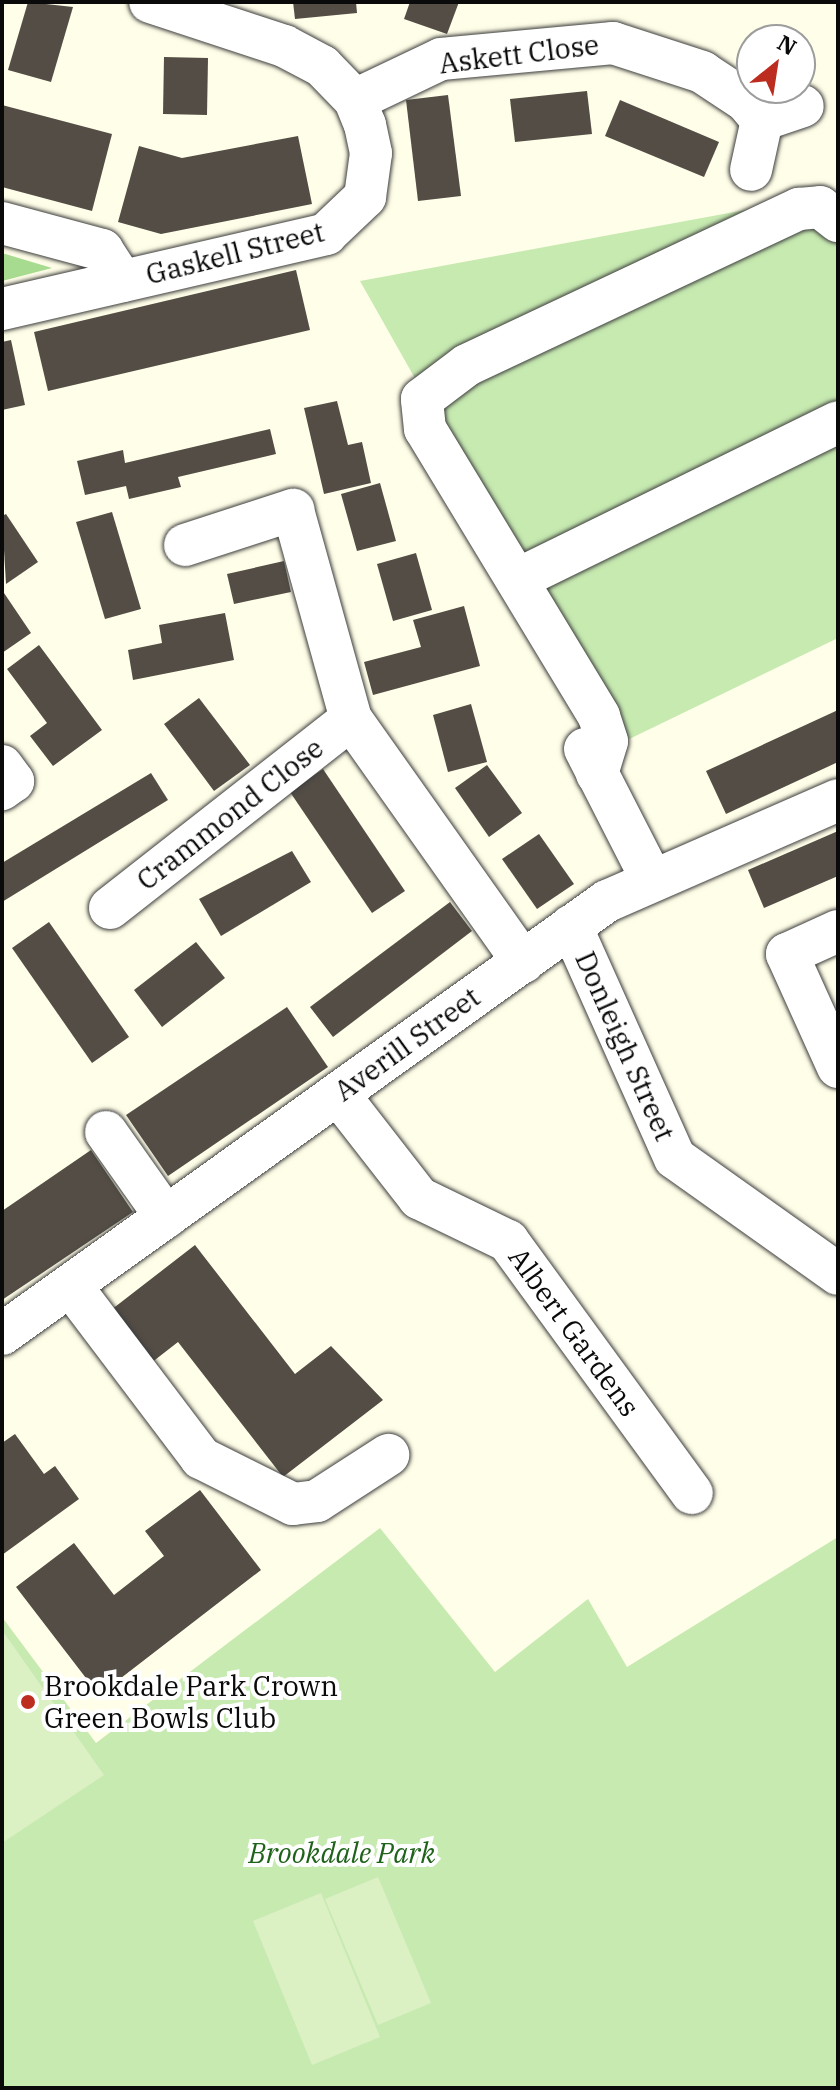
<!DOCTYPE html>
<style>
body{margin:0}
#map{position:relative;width:840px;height:2090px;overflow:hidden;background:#fffee8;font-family:"IBM Plex Serif",serif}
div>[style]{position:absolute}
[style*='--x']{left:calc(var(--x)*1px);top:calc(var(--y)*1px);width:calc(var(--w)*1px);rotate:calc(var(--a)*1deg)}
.green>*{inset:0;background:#c7eab1}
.forest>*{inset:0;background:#a7db90}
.pitch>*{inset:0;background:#dbf0c3}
.building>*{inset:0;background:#534d46}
.roads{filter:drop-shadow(0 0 2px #3d3d3d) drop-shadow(0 0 2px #3d3d3d)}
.minor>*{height:42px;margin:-21px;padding:0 21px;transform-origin:21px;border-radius:21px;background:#fff}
.dots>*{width:22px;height:22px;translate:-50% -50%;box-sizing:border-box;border:4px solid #fff;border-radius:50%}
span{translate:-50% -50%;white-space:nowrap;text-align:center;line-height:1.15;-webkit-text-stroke:8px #fff;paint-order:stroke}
.street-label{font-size:28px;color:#0a0a0a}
.poi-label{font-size:28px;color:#0a0a0a}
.left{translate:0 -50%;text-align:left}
.park-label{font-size:28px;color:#1f631a;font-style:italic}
.frame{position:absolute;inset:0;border:4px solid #0a0a0a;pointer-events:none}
.north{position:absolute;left:736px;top:24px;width:80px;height:80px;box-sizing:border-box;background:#fff;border:2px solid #9d9d9d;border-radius:50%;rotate:30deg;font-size:22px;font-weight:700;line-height:32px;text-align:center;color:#0a0a0a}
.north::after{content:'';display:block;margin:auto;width:28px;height:36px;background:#bd2d1f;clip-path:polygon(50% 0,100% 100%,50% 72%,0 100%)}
</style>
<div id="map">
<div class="green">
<i style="clip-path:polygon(838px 193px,838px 638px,621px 743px,360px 281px)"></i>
<i style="clip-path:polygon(380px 1528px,495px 1672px,588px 1599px,627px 1667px,838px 1537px,838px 2088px,2px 2088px,2px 1617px,96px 1743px)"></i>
</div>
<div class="forest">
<i style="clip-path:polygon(2px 253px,52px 268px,2px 281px)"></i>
</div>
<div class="pitch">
<i style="clip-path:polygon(2px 1630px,104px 1775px,2px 1843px)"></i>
<i style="clip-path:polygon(378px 1877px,431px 2003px,378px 2025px,325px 1899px)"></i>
<i style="clip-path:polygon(321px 1893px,380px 2037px,312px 2065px,253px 1921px)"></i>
</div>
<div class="building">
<i style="clip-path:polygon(28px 2px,73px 7px,51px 82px,8px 70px)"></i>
<i style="clip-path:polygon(293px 2px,356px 2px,357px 13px,295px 19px)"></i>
<i style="clip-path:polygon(410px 2px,459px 2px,447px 34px,404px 19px)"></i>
<i style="clip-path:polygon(164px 57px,208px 58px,207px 115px,163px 114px)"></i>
<i style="clip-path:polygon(587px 91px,592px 134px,515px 142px,510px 99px)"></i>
<i style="clip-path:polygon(448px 95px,461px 196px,418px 201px,406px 100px)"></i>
<i style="clip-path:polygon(620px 100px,719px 142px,704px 177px,605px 136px)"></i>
<i style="clip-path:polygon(2px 105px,112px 134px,92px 211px,2px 187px)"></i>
<i style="clip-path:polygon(298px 136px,312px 204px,161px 234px,118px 222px,139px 146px,182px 158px)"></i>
<i style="clip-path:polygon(296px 270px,310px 330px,48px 391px,34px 332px)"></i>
<i style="clip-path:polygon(11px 340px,25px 405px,2px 410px,2px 342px)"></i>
<i style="clip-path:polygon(337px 401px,348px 445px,362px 442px,371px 483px,324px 494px,304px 408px)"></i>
<i style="clip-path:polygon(270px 429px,276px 454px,178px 477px,181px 487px,129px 499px,126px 486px,85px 495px,77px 461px,123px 450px,125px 463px)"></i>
<i style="clip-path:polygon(380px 483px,396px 541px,357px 551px,341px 494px)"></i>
<i style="clip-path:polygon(112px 512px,141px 609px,105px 619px,76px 522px)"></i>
<i style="clip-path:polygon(6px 514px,38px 562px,6px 584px,2px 516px)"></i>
<i style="clip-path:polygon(416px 553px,432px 610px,393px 621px,377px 564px)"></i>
<i style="clip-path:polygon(284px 561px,291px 592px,234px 604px,227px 574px)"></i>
<i style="clip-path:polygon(2px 590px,31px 633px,2px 653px)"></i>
<i style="clip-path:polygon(464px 606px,480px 666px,373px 695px,364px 662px,421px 647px,413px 620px)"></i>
<i style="clip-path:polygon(225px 613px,234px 660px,133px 680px,128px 650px,162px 643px,159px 625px)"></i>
<i style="clip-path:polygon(39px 645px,102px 730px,53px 766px,30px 736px,47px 723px,7px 669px)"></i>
<i style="clip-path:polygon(199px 698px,250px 765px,214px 791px,164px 724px)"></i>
<i style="clip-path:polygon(471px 704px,487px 762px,448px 772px,433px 715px)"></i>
<i style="clip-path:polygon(838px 710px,838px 762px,726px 814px,706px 771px)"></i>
<i style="clip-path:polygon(487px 765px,522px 813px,489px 837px,455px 788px)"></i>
<i style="clip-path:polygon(323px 769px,405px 891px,372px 913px,290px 792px)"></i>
<i style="clip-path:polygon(151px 773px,168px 800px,2px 902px,2px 863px)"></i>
<i style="clip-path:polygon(838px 831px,838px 876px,764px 908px,748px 870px)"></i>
<i style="clip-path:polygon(539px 834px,574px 884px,537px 909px,502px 859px)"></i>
<i style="clip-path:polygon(292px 851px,311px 882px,221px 936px,199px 899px)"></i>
<i style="clip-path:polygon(450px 902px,472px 931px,333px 1037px,310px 1007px)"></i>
<i style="clip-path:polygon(49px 922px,129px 1037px,92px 1063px,12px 948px)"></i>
<i style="clip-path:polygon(196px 942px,225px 978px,162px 1027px,134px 990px)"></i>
<i style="clip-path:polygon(287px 1007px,328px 1067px,168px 1176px,126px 1115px)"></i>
<i style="clip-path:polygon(91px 1150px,133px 1212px,2px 1300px,2px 1211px)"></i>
<i style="clip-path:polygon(195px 1245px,295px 1374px,331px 1346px,383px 1400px,283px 1477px,178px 1342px,151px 1363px,111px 1310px)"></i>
<i style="clip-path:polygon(15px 1434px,44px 1474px,55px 1466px,79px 1499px,2px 1555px,2px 1443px)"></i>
<i style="clip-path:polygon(200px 1490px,261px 1570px,99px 1695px,16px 1587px,74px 1543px,114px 1595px,164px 1556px,145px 1531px)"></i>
</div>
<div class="roads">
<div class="minor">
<i style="--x:355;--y:100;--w:95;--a:-25.5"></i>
<i style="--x:441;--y:59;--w:173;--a:-5.3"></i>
<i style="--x:613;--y:43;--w:94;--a:18"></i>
<i style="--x:702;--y:72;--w:53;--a:33.4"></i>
<i style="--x:746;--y:101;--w:25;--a:50"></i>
<i style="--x:762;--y:120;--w:51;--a:102.4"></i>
<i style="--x:762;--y:120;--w:43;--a:-18.9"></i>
<i style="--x:2;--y:223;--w:104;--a:15.1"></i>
<i style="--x:102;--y:250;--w:37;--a:57"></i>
<i style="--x:2;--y:309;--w:333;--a:-13"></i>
<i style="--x:326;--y:234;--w:54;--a:-43.5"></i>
<i style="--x:365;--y:197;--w:44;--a:-82.2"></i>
<i style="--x:371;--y:153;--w:29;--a:-102"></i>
<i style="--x:365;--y:125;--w:27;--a:-112"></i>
<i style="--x:355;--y:100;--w:47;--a:-134.1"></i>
<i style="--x:322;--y:66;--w:43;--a:-152.2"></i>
<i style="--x:284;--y:46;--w:141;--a:-161.8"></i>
<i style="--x:185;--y:545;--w:114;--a:-18"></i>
<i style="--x:293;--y:510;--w:217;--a:74.5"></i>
<i style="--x:351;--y:719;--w:298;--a:54.7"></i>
<i style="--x:518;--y:579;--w:356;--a:-26.1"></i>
<i style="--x:585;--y:749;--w:145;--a:62.9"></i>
<i style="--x:2;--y:766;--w:19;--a:54"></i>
<i style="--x:13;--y:781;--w:14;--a:144"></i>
<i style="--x:597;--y:774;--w:34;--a:-73"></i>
<i style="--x:607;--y:741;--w:26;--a:-108"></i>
<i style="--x:599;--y:716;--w:336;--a:-121.2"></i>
<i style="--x:425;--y:429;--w:30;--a:-96"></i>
<i style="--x:422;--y:399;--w:56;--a:-37.1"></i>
<i style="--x:467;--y:365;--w:367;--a:-25.2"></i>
<i style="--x:799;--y:209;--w:21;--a:-5"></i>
<i style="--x:820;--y:207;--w:23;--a:38"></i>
<i style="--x:110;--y:908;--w:306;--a:-38.1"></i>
<i style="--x:571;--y:926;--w:254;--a:65.9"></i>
<i style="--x:675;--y:1158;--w:200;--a:35.4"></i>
<i style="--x:838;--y:931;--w:56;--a:155.7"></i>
<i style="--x:787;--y:954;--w:124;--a:65.7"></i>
<i style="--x:338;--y:1094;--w:132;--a:52.1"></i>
<i style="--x:419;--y:1198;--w:99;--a:25.8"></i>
<i style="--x:508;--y:1241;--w:312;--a:53.9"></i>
<i style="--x:106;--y:1132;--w:104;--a:54.8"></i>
<i style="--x:71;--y:1286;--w:216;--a:52.9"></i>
<i style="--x:201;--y:1458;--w:103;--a:26.6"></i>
<i style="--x:293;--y:1504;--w:24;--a:-7"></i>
<i style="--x:317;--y:1501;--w:85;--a:-32.9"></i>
<i style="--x:2;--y:1334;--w:744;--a:-35.59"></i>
<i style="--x:607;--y:901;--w:252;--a:-23.6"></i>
</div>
</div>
<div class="dots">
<i style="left:28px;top:1702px;background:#bd2d1f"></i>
</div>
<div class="street-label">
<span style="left:519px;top:54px;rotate:-7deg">Askett Close</span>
<span style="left:235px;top:253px;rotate:-14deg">Gaskell Street</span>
<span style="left:230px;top:814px;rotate:-38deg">Crammond Close</span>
<span style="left:407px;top:1044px;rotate:-36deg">Averill Street</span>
<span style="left:625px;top:1046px;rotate:66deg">Donleigh Street</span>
<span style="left:574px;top:1332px;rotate:54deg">Albert Gardens</span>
</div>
<div class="poi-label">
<span class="left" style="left:44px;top:1702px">Brookdale Park Crown<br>Green Bowls Club</span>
</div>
<div class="park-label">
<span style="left:342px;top:1853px">Brookdale Park</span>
</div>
<div class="frame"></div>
<div class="north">N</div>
</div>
